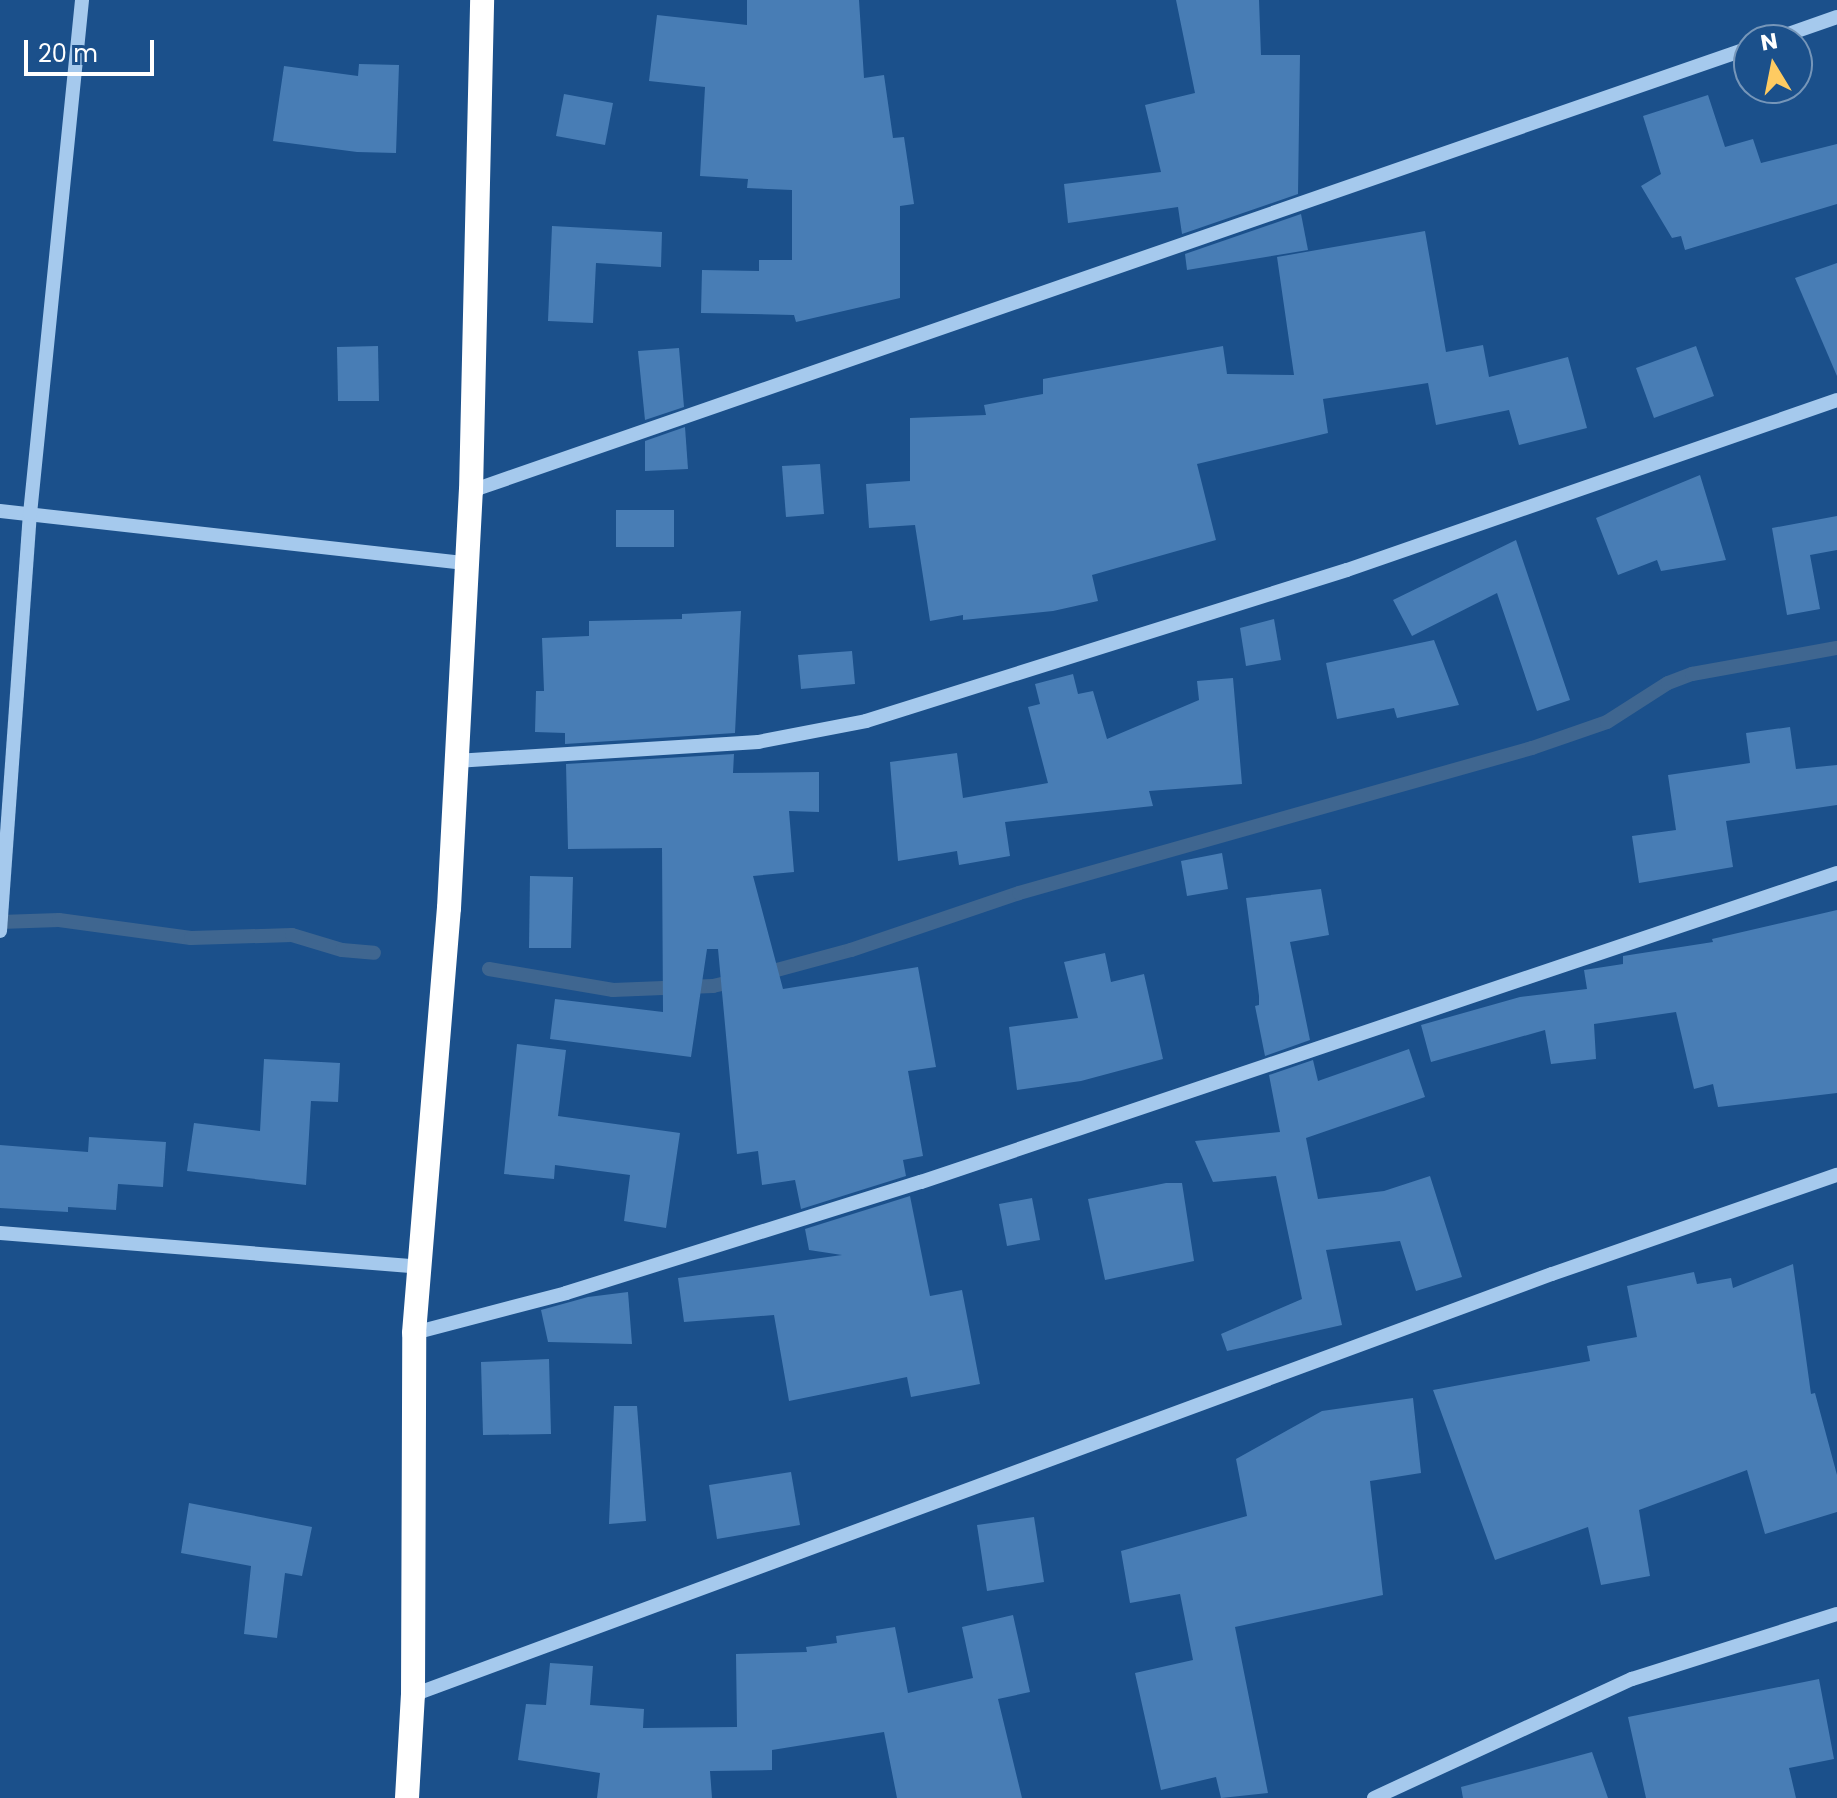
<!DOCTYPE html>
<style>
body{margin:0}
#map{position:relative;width:1837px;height:1798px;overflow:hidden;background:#1b508b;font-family:Poppins,sans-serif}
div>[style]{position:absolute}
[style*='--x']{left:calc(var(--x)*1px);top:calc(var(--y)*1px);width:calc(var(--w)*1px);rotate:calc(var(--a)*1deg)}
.stream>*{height:14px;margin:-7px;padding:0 7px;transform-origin:7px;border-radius:7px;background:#3f6690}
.building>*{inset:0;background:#487db5}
.minor>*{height:14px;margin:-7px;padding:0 7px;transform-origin:7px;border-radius:7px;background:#a5c9ed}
.highway>*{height:24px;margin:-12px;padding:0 12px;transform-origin:12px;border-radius:12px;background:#fff}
span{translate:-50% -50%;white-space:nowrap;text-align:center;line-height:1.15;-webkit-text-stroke:6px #1b508b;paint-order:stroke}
.north{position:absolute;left:1733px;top:24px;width:80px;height:80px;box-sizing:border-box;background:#1b508b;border:2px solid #7696b9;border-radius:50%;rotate:350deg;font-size:22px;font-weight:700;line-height:32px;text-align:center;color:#fff}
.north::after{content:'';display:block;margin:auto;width:28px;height:36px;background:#fecb62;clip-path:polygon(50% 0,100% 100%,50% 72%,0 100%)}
.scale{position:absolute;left:24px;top:40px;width:130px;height:36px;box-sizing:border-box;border:4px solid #fff;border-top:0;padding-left:10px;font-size:24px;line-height:28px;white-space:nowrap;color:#fff;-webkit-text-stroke:6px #1b508b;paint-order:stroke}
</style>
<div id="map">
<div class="stream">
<i style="--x:0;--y:922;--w:59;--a:-1.9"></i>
<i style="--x:59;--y:920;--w:133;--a:7.8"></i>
<i style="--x:191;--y:938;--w:101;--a:-1.7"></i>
<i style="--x:292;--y:935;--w:52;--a:16.7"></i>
<i style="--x:342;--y:950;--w:32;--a:5"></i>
<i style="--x:489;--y:969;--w:126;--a:9.6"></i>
<i style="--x:613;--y:990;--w:100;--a:-2.3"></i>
<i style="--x:713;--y:986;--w:26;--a:-13"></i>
<i style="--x:762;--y:974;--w:92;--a:-15.1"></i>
<i style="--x:851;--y:950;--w:177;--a:-18.7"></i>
<i style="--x:1019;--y:893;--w:533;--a:-15.78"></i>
<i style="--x:1532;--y:748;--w:79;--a:-19.1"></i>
<i style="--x:1607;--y:722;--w:72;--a:-32.6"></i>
<i style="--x:1668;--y:683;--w:26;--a:-21"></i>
<i style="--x:1692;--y:674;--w:147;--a:-10.2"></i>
</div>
<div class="building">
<i style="clip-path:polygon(747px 0,859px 0,864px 78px,884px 75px,893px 138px,904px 137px,914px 204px,900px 206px,900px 298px,796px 322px,794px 315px,701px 313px,702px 270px,759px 271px,759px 260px,792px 260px,792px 190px,747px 188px,748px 179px,700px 176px,705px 87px,649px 81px,657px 15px,747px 25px)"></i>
<i style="clip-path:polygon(1176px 0,1259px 0,1261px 55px,1300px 55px,1298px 194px,1182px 234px,1178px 207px,1068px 223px,1064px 184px,1161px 172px,1145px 105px,1195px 93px)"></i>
<i style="clip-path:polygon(359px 64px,399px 65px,396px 153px,357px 152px,273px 141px,284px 66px,358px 76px)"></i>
<i style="clip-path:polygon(564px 94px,613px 103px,605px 145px,556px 136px)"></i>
<i style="clip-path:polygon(1708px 95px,1725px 147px,1753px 139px,1761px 163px,1837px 144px,1837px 204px,1685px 250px,1681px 236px,1672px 238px,1641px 186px,1661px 174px,1643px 116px)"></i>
<i style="clip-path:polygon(1301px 214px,1308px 250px,1187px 270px,1185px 254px)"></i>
<i style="clip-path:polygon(552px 226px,662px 232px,661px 267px,596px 263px,593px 323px,548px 321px)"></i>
<i style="clip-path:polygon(1425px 231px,1446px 352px,1483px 345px,1489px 377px,1568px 357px,1587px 428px,1519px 445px,1509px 410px,1436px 425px,1428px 383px,1323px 399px,1328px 433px,1197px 464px,1216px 540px,1092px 575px,1098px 601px,1053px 611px,963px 620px,963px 615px,930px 621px,915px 525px,869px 528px,866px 484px,910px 481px,910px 418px,986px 415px,984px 405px,1043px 394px,1043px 379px,1223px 346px,1227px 374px,1294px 375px,1277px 257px)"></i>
<i style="clip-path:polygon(1837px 263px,1837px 376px,1795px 278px)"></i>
<i style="clip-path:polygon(378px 346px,379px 401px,338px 401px,337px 347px)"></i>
<i style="clip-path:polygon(1696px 346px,1714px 396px,1654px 418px,1636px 368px)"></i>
<i style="clip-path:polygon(679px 348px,684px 407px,645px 420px,638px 351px)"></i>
<i style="clip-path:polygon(685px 427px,688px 469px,645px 471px,645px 441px)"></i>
<i style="clip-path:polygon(820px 464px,824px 514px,786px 517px,782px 466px)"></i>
<i style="clip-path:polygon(1700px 475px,1726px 560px,1661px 571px,1657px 560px,1618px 575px,1596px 518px)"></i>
<i style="clip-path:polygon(616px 510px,674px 510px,674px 547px,616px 547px)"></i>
<i style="clip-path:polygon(1837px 516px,1837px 550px,1810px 555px,1820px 609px,1787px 615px,1772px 528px)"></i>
<i style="clip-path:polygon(1516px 540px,1570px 700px,1537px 711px,1497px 593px,1412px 636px,1393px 600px)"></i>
<i style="clip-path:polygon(741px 611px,735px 733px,565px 744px,565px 733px,535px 732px,536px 691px,544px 691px,542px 638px,589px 636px,589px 621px,682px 619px,682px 614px)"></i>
<i style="clip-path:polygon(1274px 619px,1281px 660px,1246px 666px,1240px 628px)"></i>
<i style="clip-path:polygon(1434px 640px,1459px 705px,1397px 718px,1394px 708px,1337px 719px,1326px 663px)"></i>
<i style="clip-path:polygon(852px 651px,855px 684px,801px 689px,798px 655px)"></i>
<i style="clip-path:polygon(1073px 674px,1078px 694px,1093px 691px,1107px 739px,1199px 700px,1197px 681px,1233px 678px,1242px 784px,1149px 791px,1153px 806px,1005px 822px,1010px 856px,959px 865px,957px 851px,898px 861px,890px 762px,957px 753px,963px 798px,1048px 783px,1028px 707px,1040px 704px,1035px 684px)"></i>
<i style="clip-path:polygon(1790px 727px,1796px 769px,1837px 765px,1837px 805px,1726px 821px,1733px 867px,1639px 883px,1632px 836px,1676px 830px,1668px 775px,1750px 763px,1746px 733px)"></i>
<i style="clip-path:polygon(734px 754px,733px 773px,819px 772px,819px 812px,789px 811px,794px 872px,753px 876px,783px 989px,918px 967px,936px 1067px,908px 1071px,923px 1156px,903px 1160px,906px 1176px,801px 1209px,795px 1180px,762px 1185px,758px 1151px,737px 1154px,718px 949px,707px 949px,691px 1057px,550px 1039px,555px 999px,663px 1012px,662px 848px,568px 849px,566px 764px)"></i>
<i style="clip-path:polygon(1222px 853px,1228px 889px,1187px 896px,1181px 861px)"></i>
<i style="clip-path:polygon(530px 876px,573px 877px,571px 948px,529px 948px)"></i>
<i style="clip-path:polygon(1321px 889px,1329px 935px,1290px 942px,1310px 1040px,1265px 1056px,1255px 1006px,1259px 1005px,1259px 996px,1246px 898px)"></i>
<i style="clip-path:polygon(1837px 910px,1837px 1093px,1718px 1107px,1713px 1084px,1694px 1089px,1676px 1012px,1594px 1024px,1596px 1059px,1551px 1064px,1545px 1030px,1431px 1062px,1421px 1025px,1520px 997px,1587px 989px,1584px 970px,1623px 964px,1623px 956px,1713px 942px,1712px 939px)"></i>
<i style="clip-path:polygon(1105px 953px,1111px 982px,1144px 974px,1163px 1059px,1081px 1081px,1017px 1090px,1009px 1027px,1078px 1018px,1064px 962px)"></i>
<i style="clip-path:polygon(517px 1044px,566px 1050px,558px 1116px,680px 1133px,666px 1228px,624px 1221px,630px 1175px,555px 1165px,554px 1179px,504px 1174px)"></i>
<i style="clip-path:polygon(1409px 1049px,1425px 1097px,1306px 1138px,1318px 1199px,1384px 1191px,1430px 1176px,1462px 1277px,1416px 1291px,1400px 1241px,1326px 1250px,1342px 1325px,1227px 1351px,1221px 1334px,1302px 1299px,1276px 1176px,1213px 1182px,1195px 1141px,1280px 1132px,1269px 1075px,1313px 1060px,1318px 1081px)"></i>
<i style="clip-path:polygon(264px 1059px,340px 1063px,338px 1102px,311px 1101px,306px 1185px,187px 1171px,194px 1123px,260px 1131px)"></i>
<i style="clip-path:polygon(89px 1137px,166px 1142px,163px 1187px,118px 1184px,116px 1210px,68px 1207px,68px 1212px,0 1208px,0 1145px,88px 1152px)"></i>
<i style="clip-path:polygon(1166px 1183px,1182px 1183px,1194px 1261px,1105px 1280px,1088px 1199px)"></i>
<i style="clip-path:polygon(910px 1196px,930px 1296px,962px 1290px,980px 1384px,911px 1397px,907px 1377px,789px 1401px,774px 1315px,684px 1322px,678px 1278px,842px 1255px,809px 1250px,805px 1229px)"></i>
<i style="clip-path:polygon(1032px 1198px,1040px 1240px,1007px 1246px,999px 1204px)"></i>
<i style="clip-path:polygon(1793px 1264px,1811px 1394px,1815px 1393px,1837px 1475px,1837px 1512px,1765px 1534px,1747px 1470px,1639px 1510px,1650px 1576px,1601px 1585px,1588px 1527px,1495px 1560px,1433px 1390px,1590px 1361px,1587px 1346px,1637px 1337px,1627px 1286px,1694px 1272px,1697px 1284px,1731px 1278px,1733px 1288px)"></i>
<i style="clip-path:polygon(628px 1292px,632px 1344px,548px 1342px,541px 1310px,588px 1297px)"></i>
<i style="clip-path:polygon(549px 1359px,551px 1434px,483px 1435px,481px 1362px)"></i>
<i style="clip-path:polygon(1413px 1398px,1421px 1473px,1370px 1481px,1383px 1595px,1235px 1627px,1268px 1793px,1221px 1798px,1216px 1777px,1161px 1790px,1135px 1673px,1193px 1660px,1180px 1594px,1130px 1603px,1121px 1551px,1247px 1516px,1236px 1459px,1322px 1411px)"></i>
<i style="clip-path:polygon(614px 1406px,637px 1406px,646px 1521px,609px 1524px)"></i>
<i style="clip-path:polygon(791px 1472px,800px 1525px,717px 1539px,709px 1485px)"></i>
<i style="clip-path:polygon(189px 1503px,312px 1527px,302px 1576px,285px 1573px,277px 1638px,244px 1634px,251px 1566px,181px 1553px)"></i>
<i style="clip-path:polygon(1034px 1517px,1044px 1582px,987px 1591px,977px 1525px)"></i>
<i style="clip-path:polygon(1013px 1615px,1030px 1692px,998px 1699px,1022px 1798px,897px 1798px,884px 1732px,772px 1750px,772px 1770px,710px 1771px,712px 1798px,597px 1798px,600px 1773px,518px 1760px,526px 1704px,546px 1705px,550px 1663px,593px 1666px,590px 1705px,644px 1709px,643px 1728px,737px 1727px,736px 1654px,807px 1652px,806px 1647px,837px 1643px,836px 1636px,895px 1627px,908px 1693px,973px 1678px,962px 1627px)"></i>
<i style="clip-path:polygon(1819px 1679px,1834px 1759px,1789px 1768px,1796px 1798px,1646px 1798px,1628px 1717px)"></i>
<i style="clip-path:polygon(1592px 1752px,1608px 1798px,1463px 1798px,1461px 1787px)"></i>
</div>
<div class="minor">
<i style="--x:1771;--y:40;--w:70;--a:-19.2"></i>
<i style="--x:471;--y:491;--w:1353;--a:-19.12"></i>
<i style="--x:0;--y:511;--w:468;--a:6.4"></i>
<i style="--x:456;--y:761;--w:303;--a:-3.6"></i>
<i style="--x:758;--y:742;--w:110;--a:-11"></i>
<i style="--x:866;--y:721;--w:504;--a:-17.43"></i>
<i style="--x:1347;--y:570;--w:519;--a:-19.13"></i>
<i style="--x:0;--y:931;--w:418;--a:-85.9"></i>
<i style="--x:30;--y:514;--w:517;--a:-84.22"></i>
<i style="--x:0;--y:1233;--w:421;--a:4.6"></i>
<i style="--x:414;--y:1333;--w:157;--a:-14.7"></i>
<i style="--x:566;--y:1293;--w:372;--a:-17.4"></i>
<i style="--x:921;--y:1182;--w:967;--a:-18.64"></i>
<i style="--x:413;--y:1695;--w:1214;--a:-20.29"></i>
<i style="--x:1552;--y:1274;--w:302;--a:-19.2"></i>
<i style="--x:1374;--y:1798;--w:284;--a:-24.8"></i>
<i style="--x:1632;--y:1679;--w:215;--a:-17.6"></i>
</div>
<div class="highway">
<i style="--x:407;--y:1798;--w:103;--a:-86.7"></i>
<i style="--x:413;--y:1695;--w:362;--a:-89.8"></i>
<i style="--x:414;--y:1333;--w:426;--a:-85.3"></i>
<i style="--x:449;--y:908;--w:418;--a:-87"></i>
<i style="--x:471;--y:491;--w:491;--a:-88.7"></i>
</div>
<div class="north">N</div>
<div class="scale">20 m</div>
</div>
